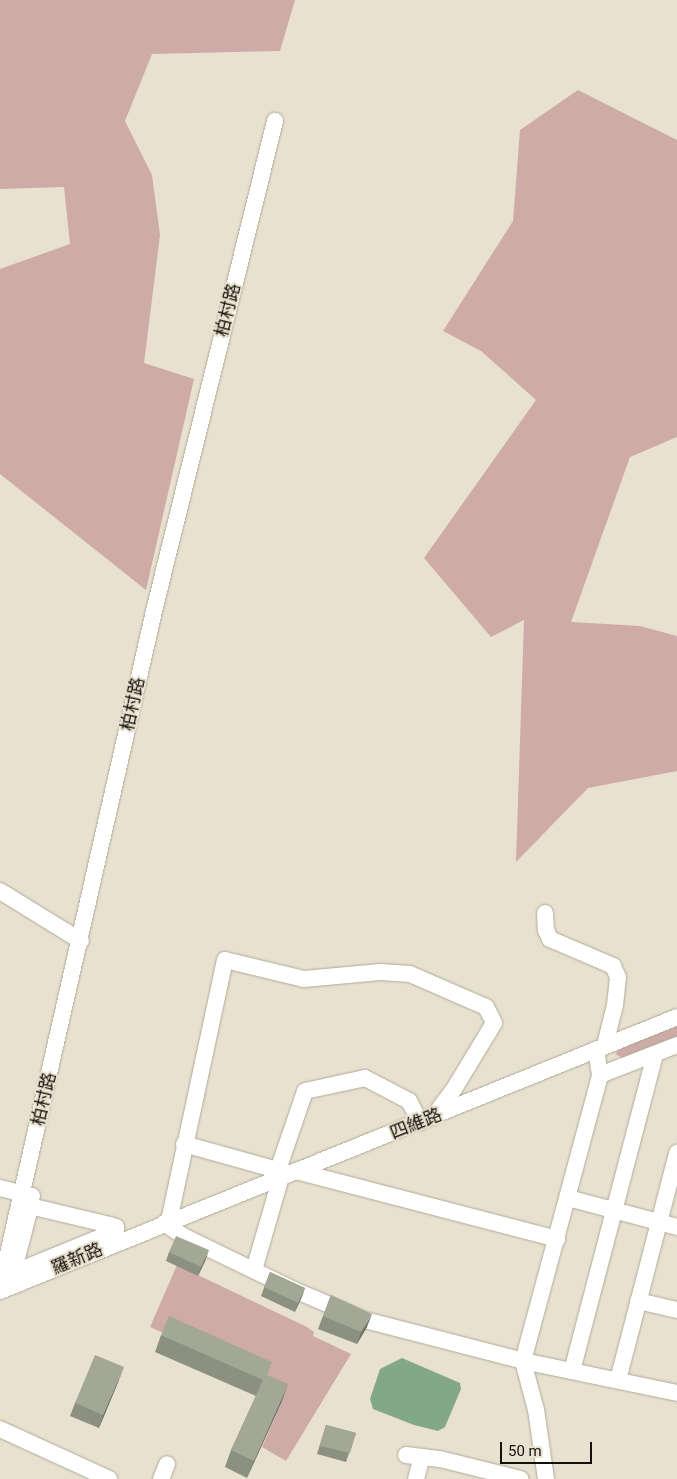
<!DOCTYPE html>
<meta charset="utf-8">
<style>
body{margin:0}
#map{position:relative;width:677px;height:1479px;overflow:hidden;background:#e9e1cf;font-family:Roboto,"Noto Sans TC",sans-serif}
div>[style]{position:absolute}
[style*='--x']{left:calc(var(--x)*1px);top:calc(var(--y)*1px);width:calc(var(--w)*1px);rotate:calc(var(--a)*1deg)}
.green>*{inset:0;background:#ceaba6}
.water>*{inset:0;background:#83a885}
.roads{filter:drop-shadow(0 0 1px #b0a998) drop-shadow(0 0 1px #b0a998)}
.minor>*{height:16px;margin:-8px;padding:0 8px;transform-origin:8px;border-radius:8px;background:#fff}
.wall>*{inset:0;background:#8c9080}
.shaded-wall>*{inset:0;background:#727568}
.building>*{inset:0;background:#a3a795}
span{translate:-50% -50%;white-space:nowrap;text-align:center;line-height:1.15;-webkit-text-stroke:4px #e9e1cf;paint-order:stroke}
.street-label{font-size:18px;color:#13100a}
.scale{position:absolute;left:500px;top:1442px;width:92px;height:22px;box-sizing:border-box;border:2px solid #13100a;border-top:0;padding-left:6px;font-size:15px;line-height:18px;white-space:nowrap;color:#13100a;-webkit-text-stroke:4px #e9e1cf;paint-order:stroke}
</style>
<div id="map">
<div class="green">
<i style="clip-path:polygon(0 0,295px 0,280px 51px,152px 54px,125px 121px,152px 175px,160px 235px,144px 363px,194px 379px,146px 590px,0 474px,0 269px,70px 244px,64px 187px,0 189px)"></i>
<i style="clip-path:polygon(578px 90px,677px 140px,677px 437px,630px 457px,571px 622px,640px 626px,677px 636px,677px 771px,588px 788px,516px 862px,524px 620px,491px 637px,424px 558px,536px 400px,481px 351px,443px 331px,513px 221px,520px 130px)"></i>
<i style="clip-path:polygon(677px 1026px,677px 1037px,627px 1060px,615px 1054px,621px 1048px)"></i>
<i style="clip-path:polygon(177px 1265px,307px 1327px,314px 1332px,313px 1336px,351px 1354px,286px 1461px,262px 1447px,282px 1401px,265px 1379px,150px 1327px)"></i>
</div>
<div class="water">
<i style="clip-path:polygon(402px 1358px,460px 1383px,461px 1389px,445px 1427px,438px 1431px,414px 1425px,373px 1409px,370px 1399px,380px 1369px)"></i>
</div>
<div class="roads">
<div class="minor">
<i style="--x:0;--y:891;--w:95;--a:31.7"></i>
<i style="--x:545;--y:913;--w:17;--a:87"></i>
<i style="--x:546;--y:930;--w:10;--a:66"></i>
<i style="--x:550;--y:939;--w:69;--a:23.2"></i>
<i style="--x:613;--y:966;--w:12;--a:66"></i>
<i style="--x:618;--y:977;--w:28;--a:96"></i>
<i style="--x:615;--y:1005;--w:41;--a:104"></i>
<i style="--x:600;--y:1075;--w:83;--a:-21.3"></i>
<i style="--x:184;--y:1144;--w:108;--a:15.6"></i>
<i style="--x:278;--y:1170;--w:83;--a:-71.1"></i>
<i style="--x:305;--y:1091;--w:61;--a:-12.2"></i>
<i style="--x:365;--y:1078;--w:50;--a:27.6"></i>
<i style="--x:409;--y:1101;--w:24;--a:62"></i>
<i style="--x:296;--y:1171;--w:270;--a:14.6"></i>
<i style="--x:0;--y:1188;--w:33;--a:14"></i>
<i style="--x:568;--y:1198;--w:113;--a:14.9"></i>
<i style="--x:34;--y:1207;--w:78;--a:13.3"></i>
<i style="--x:110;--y:1225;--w:6;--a:18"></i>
<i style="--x:116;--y:1227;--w:4;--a:90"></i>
<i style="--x:116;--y:1231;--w:111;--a:157.8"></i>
<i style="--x:13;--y:1273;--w:67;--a:-75.3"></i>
<i style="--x:30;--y:1208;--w:4;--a:-14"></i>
<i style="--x:169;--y:1221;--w:267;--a:-77.9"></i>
<i style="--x:225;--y:960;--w:81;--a:13.5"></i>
<i style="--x:304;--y:979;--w:77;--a:-5.2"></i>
<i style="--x:381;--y:972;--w:29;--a:4"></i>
<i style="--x:410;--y:974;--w:83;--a:23.5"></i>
<i style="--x:486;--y:1007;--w:18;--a:63"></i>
<i style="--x:494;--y:1023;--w:77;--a:121.2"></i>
<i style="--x:454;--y:1089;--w:35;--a:127"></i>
<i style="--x:164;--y:1223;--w:23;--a:34"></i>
<i style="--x:183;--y:1236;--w:121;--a:25.9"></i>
<i style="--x:292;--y:1289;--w:79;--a:23"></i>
<i style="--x:365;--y:1320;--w:163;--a:14.5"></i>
<i style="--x:523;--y:1361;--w:157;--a:11.7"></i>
<i style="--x:254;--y:1270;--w:97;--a:-73.8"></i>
<i style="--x:0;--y:1289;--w:695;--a:-77.2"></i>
<i style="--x:154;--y:611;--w:505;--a:-76.13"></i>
<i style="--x:0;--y:1291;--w:730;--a:-22.03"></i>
<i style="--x:638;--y:1301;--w:40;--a:13"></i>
<i style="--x:572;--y:1371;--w:328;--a:-75.3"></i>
<i style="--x:618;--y:1380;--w:235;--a:-75.4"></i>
<i style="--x:0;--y:1429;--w:120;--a:24.6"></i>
<i style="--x:406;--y:1455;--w:34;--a:7"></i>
<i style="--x:440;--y:1459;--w:83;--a:13.9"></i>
<i style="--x:161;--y:1479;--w:16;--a:-68"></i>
<i style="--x:416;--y:1479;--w:23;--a:-75"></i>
<i style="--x:546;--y:1479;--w:70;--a:-98.2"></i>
<i style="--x:536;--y:1410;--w:51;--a:-104.9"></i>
<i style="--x:523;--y:1361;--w:296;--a:-74.9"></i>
<i style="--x:600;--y:1075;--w:26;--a:-99"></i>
</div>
</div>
<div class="wall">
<i style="clip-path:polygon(169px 1252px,206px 1259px,198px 1276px,166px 1261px)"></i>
<i style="clip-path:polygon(270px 1272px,305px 1288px,295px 1312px,261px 1296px)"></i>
<i style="clip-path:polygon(331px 1295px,367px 1327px,357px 1344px,318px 1329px)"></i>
<i style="clip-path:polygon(161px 1335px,267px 1375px,282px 1401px,247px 1478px,225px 1467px,231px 1450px,256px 1396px,155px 1352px)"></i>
<i style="clip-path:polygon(119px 1380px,99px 1428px,70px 1416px,75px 1403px)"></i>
<i style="clip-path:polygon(326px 1425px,356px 1433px,346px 1462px,317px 1454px)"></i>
</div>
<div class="shaded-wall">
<i style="clip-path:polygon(209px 1250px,206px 1259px,198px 1276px,201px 1267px)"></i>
<i style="clip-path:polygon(305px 1288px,302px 1297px,295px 1312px,298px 1303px)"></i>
<i style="clip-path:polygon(372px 1314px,367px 1327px,357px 1344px,361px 1332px)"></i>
<i style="clip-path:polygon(124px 1367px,119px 1380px,99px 1428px,103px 1415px)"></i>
<i style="clip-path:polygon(288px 1384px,282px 1401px,247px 1478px,254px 1461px)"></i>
</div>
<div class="building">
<i style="clip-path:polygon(176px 1236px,209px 1250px,201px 1267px,169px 1252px)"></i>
<i style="clip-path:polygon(270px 1272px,305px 1288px,298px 1303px,264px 1287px)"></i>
<i style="clip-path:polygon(331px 1295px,372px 1314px,361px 1332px,323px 1316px)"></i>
<i style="clip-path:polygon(169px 1316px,272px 1362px,267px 1375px,288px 1384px,254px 1461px,231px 1450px,263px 1380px,161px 1335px)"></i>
<i style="clip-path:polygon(95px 1355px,124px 1367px,103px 1415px,75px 1403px)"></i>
<i style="clip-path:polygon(326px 1425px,356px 1433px,350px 1453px,320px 1446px)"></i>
</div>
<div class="street-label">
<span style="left:228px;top:310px;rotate:-76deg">柏村路</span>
<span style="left:133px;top:704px;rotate:-78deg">柏村路</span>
<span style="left:44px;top:1099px;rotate:-77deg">柏村路</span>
<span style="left:416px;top:1124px;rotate:-22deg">四維路</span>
<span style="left:77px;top:1259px;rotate:-23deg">羅新路</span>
</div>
<div class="scale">50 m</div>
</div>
